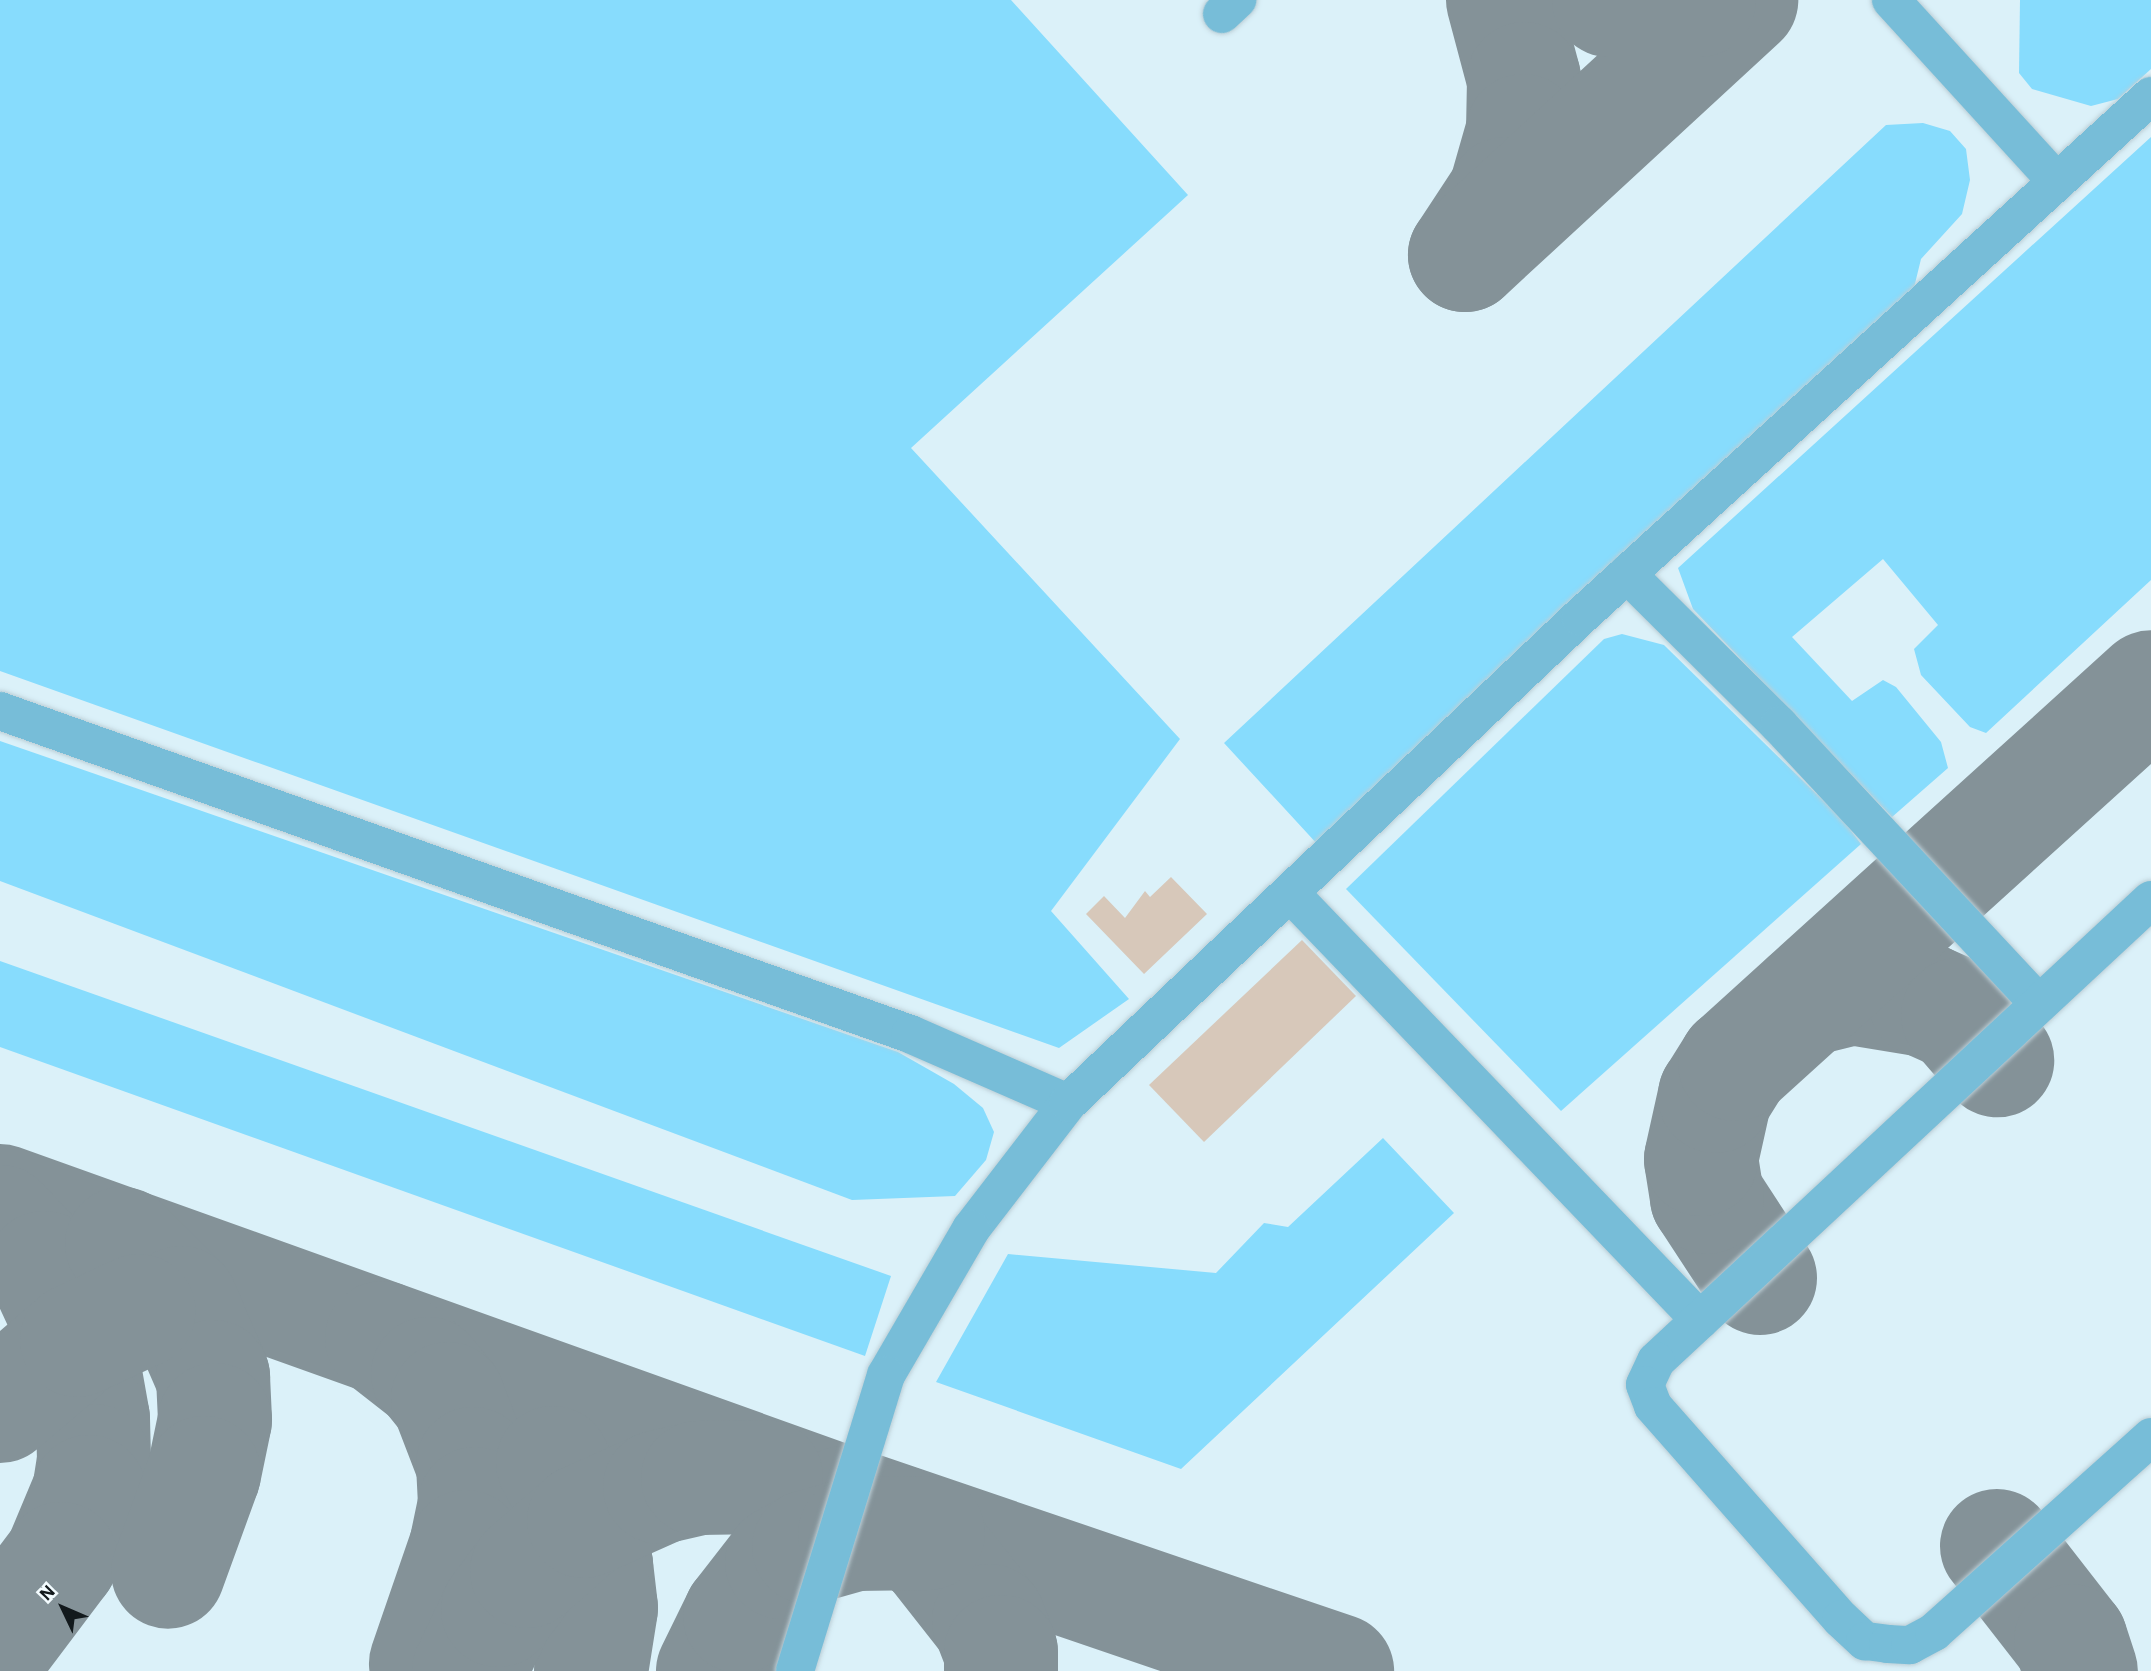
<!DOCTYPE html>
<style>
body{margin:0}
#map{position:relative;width:2151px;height:1671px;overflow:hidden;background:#dbf1f9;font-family:"Alegreya Sans",sans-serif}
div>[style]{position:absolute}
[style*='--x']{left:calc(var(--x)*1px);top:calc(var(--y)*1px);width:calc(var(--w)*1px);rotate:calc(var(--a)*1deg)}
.green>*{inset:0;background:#87dcfd}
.taxiway>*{height:114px;margin:-57px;padding:0 57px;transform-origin:57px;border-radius:57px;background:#849298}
.building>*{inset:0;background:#d7c8ba}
.roads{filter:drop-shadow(0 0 2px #bbced6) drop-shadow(0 0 2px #bbced6)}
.minor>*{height:38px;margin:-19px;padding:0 19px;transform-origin:19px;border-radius:19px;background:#77bdd8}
span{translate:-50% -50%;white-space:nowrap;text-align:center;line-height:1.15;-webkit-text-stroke:7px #f3fcff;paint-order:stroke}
.north{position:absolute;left:28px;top:1573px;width:70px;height:70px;-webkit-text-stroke:5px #f3fcff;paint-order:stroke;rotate:314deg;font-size:19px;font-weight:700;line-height:28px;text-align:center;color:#12191c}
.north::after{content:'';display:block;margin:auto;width:24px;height:32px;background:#12191c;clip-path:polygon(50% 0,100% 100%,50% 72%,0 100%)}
</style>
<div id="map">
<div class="green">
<i style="clip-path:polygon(0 0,1011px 0,1188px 195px,911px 448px,1180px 739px,1051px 911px,1129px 999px,1059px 1048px,0 671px)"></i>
<i style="clip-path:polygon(2020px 0,2151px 0,2151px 69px,2118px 99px,2091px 106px,2032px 89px,2019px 73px)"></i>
<i style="clip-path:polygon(1923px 123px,1950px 131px,1966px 149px,1970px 180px,1962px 214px,1921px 259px,1912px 296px,1319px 846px,1224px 743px,1886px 125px)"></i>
<i style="clip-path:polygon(2151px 137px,2151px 580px,1986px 733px,1970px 727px,1921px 675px,1914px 649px,1938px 625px,1883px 559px,1792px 637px,1852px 701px,1883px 680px,1896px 687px,1941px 742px,1948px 768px,1892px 817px,1693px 609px,1678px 568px)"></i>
<i style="clip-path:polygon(1622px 634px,1664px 645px,1842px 819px,1861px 844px,1561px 1111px,1346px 889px,1604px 639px)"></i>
<i style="clip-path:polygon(0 741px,898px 1052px,954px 1084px,983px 1108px,994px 1132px,986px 1160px,955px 1196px,852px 1200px,0 881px)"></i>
<i style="clip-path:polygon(0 961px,891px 1276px,865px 1356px,0 1047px)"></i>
<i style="clip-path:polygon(1383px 1138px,1454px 1213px,1181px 1469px,936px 1382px,1008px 1254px,1216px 1273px,1264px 1223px,1288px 1227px)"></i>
</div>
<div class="taxiway">
<i style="--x:1503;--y:0;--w:82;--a:75.1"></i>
<i style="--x:1524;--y:79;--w:52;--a:91.1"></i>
<i style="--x:1523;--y:131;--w:66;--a:105.9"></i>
<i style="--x:1505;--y:194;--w:73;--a:123.3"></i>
<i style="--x:1465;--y:255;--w:376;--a:-42.7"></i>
<i style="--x:1609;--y:0;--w:90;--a:0"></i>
<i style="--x:1807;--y:999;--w:46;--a:-13.7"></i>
<i style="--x:1852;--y:988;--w:74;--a:9.3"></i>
<i style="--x:1925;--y:1000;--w:36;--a:24"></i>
<i style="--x:1958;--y:1015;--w:60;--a:49.1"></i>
<i style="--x:0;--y:1201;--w:896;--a:19.69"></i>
<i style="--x:844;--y:1503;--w:521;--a:18.82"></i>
<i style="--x:0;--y:1222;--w:64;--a:46.3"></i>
<i style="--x:44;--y:1268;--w:86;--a:65.2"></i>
<i style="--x:80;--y:1346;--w:74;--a:79.9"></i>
<i style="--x:93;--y:1419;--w:42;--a:88.6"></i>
<i style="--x:94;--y:1461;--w:31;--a:99"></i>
<i style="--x:89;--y:1492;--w:73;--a:112.7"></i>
<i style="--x:61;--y:1559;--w:101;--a:127"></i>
<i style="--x:122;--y:1244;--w:83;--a:45"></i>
<i style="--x:181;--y:1303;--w:81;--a:66.6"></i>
<i style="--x:213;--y:1377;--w:43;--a:87.3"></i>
<i style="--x:215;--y:1420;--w:54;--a:101.7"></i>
<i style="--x:204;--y:1473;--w:105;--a:110"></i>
<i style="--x:1760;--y:1278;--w:97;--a:-123.2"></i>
<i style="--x:1707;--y:1197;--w:38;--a:-99"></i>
<i style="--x:1701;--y:1159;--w:65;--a:-77.5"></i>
<i style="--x:1715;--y:1096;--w:38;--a:-58"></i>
<i style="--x:1735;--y:1064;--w:561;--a:-42.18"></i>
<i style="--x:382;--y:1338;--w:58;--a:38"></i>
<i style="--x:428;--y:1374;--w:32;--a:51"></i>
<i style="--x:448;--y:1399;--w:70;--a:69"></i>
<i style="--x:473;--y:1464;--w:40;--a:87.1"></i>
<i style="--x:475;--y:1504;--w:44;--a:101.8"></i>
<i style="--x:466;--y:1547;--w:123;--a:109"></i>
<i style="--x:0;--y:1406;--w:101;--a:-40.6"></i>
<i style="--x:77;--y:1340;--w:68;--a:-25.1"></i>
<i style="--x:553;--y:1463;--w:66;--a:61.9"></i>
<i style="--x:584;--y:1521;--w:46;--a:74.7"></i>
<i style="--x:596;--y:1565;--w:43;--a:83.4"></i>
<i style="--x:601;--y:1608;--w:64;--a:99"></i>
<i style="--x:898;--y:1522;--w:46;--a:38.9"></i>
<i style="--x:934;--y:1551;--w:89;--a:51.8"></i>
<i style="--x:989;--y:1621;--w:33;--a:69"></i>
<i style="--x:1001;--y:1652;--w:19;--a:90"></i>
<i style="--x:1997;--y:1546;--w:120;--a:52.1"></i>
<i style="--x:2071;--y:1641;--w:32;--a:72"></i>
<i style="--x:469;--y:1671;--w:68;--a:-64.6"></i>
<i style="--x:498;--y:1610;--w:49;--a:-53.4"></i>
<i style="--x:527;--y:1571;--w:76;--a:-41.3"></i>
<i style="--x:584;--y:1521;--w:83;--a:-24.1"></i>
<i style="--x:660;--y:1487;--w:39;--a:-13"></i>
<i style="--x:698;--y:1478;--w:68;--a:-0.8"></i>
<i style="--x:713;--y:1671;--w:61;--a:-63.9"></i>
<i style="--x:740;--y:1616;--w:68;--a:-52.1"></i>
<i style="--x:782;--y:1562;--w:31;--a:-29"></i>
<i style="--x:809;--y:1547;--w:48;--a:-15.8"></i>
<i style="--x:855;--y:1534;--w:73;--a:-0.8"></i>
</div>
<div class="building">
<i style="clip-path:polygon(1171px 877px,1207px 914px,1144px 974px,1086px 914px,1104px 896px,1125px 918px,1145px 891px,1150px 897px)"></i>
<i style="clip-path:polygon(1302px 940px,1356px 996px,1204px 1142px,1149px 1085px)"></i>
</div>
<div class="roads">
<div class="minor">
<i style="--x:1891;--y:0;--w:246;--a:47.6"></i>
<i style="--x:1222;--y:14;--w:21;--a:-43"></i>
<i style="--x:1627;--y:574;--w:214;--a:44.8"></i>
<i style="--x:1779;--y:725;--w:381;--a:47"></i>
<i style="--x:0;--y:711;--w:966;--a:19.54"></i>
<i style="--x:910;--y:1034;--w:172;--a:23.6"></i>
<i style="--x:1068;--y:1103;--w:159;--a:127.6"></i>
<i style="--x:971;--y:1229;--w:169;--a:120.2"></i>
<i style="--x:886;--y:1375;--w:310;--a:107.1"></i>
<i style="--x:1290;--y:893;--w:592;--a:46.16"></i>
<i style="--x:2151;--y:900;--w:676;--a:137.04"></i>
<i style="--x:1656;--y:1361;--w:26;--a:115"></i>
<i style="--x:1645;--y:1385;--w:22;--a:69"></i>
<i style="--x:1653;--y:1406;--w:284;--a:48.6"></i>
<i style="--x:1841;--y:1619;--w:33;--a:43"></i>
<i style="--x:1865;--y:1641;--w:23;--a:7"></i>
<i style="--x:1888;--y:1644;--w:22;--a:3"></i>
<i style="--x:1910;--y:1645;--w:27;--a:-28"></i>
<i style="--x:1934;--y:1632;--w:292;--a:-41.9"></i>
<i style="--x:1068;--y:1103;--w:706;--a:-43.51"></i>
<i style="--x:1580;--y:617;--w:773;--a:-42.38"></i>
</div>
</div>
<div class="north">N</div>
</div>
